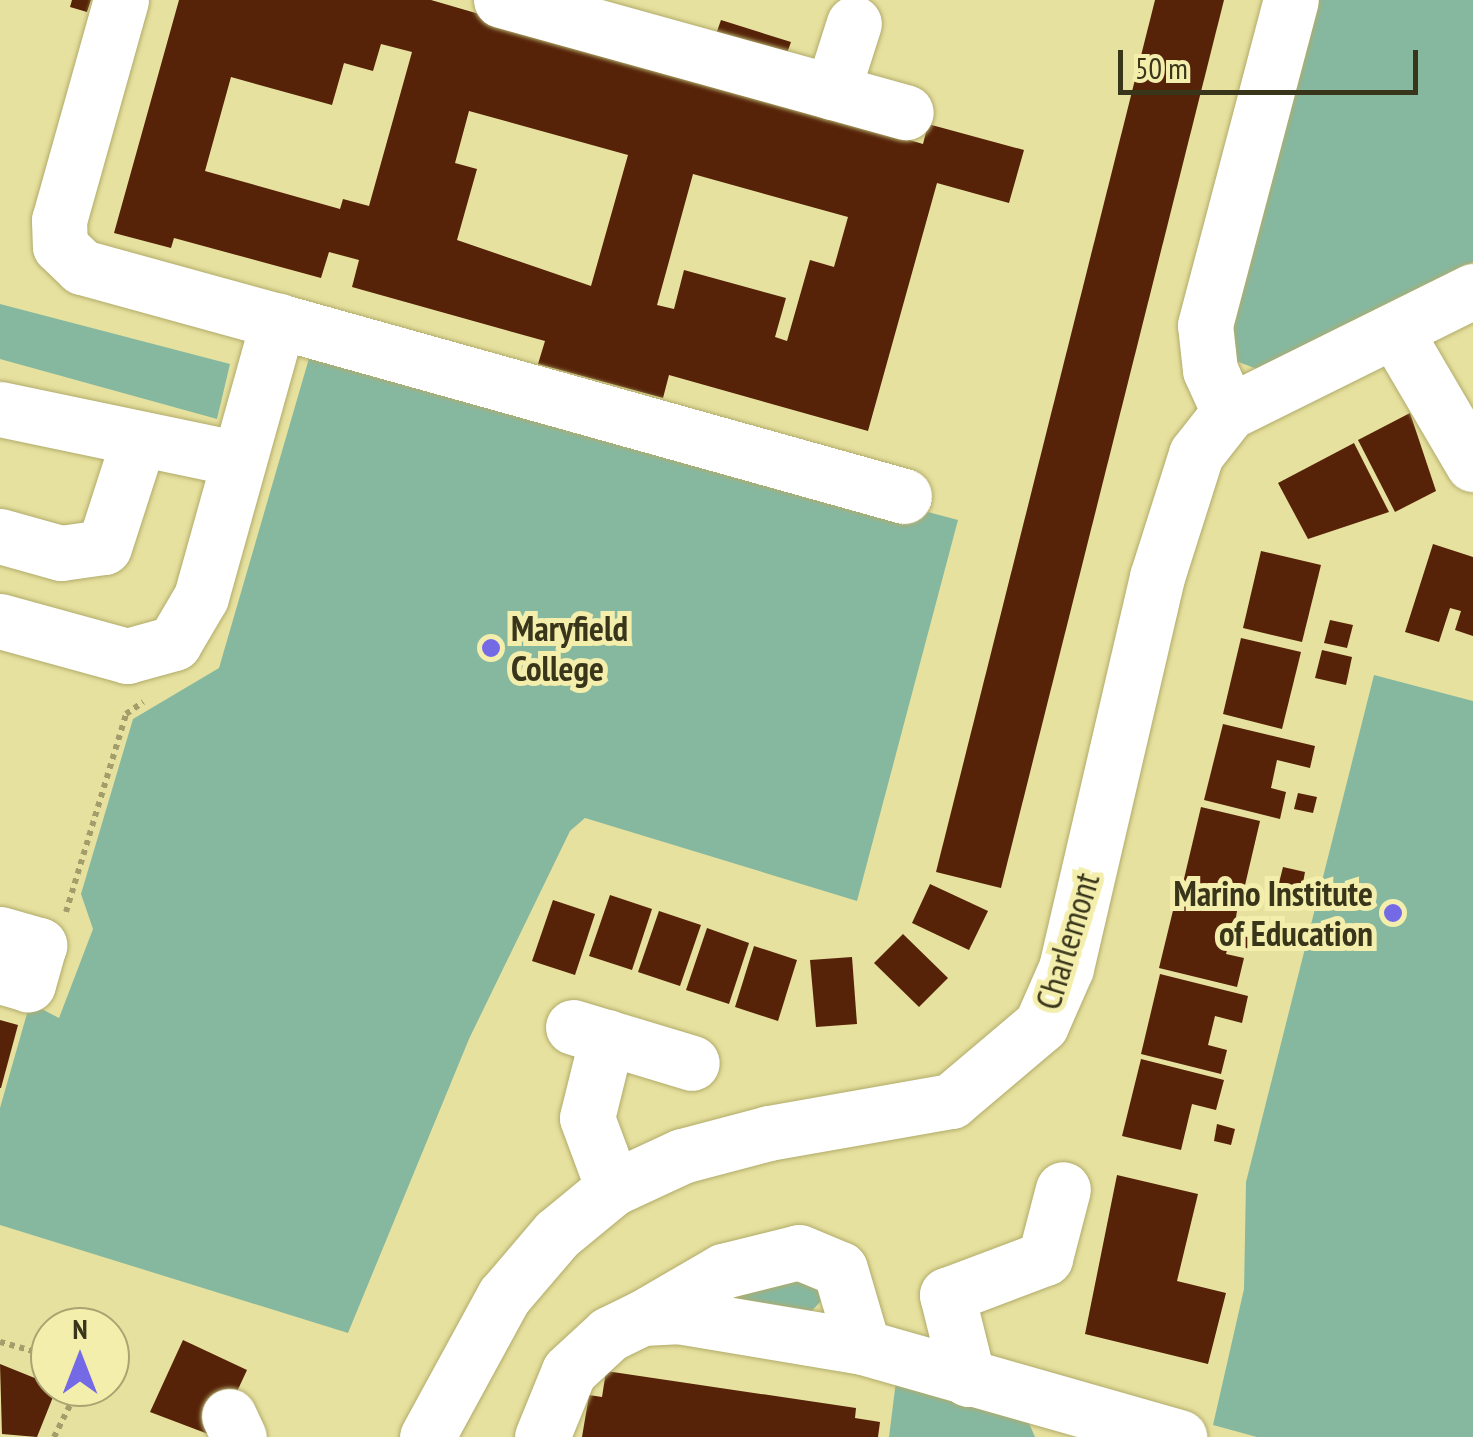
<!DOCTYPE html>
<style>
body{margin:0}
#map{position:relative;width:1473px;height:1437px;overflow:hidden;background:#e7e19f;font-family:"PT Sans Narrow",sans-serif}
div>[style]{position:absolute}
[style*='--x']{left:calc(var(--x)*1px);top:calc(var(--y)*1px);width:calc(var(--w)*1px);rotate:calc(var(--a)*1deg)}
.green>*{inset:0;background:#86b8a0}
.building>*{inset:0;background:#562208}
.path>*{height:6px;margin-top:-3px;transform-origin:0;background:repeating-linear-gradient(90deg,#a29d6a 0 5px,transparent 0 10px)}
.roads{filter:drop-shadow(0 0 2px #b1ab6a) drop-shadow(0 0 2px #b1ab6a)}
.minor>*{height:55px;margin:-27.5px;padding:0 27.5px;transform-origin:27.5px;border-radius:27.5px;background:#fff}
.dots>*{width:28px;height:28px;translate:-50% -50%;box-sizing:border-box;border:5px solid #f4eeac;border-radius:50%}
span{translate:-50% -50%;white-space:nowrap;text-align:center;line-height:1.15;-webkit-text-stroke:10px #f4eeac;paint-order:stroke}
.poi-label{font-size:35px;color:#38351a;font-weight:700}
.left{translate:0 -50%;text-align:left}
.right{translate:-100% -50%;text-align:right}
.street-label{font-size:35px;color:#38351a}
.north{position:absolute;left:30px;top:1307px;width:100px;height:100px;box-sizing:border-box;background:#f4eeac;border:2px solid #a9a472;border-radius:50%;rotate:0deg;font-size:28px;font-weight:700;line-height:40px;text-align:center;color:#38351a}
.north::after{content:'';display:block;margin:auto;width:35px;height:45px;background:#756ae5;clip-path:polygon(50% 0,100% 100%,50% 72%,0 100%)}
.scale{position:absolute;left:1118px;top:50px;width:300px;height:45px;box-sizing:border-box;border:5px solid #38351a;border-top:0;padding-left:12px;font-size:30px;line-height:35px;white-space:nowrap;color:#38351a;-webkit-text-stroke:8px #f4eeac;paint-order:stroke}
</style>
<div id="map">
<div class="green">
<i style="clip-path:polygon(1312px 0,1473px 0,1473px 262px,1257px 369px,1236px 361px,1226px 326px)"></i>
<i style="clip-path:polygon(0 304px,230px 364px,217px 419px,0 359px)"></i>
<i style="clip-path:polygon(312px 348px,958px 520px,857px 901px,585px 818px,570px 831px,469px 1039px,348px 1333px,0 1225px,0 1108px,30px 1003px,59px 1018px,93px 929px,81px 894px,133px 719px,219px 668px)"></i>
<i style="clip-path:polygon(1374px 675px,1473px 701px,1473px 1437px,1257px 1437px,1213px 1425px,1244px 1289px,1246px 1182px)"></i>
<i style="clip-path:polygon(802px 1276px,817px 1280px,821px 1301px,808px 1315px,724px 1296px)"></i>
<i style="clip-path:polygon(896px 1381px,1028px 1421px,1035px 1437px,889px 1437px)"></i>
</div>
<div class="building">
<i style="clip-path:polygon(72px 0,91px 0,87px 12px,70px 7px)"></i>
<i style="clip-path:polygon(evenodd,179px 0,431px 0,923px 144px,928px 124px,1024px 150px,1009px 203px,937px 183px,868px 431px,669px 375px,663px 398px,538px 364px,545px 341px,352px 287px,359px 260px,329px 252px,321px 278px,174px 238px,171px 248px,114px 233px,179px 0,381px 44px,412px 52px,369px 206px,343px 199px,340px 209px,205px 171px,231px 77px,332px 105px,344px 63px,373px 71px,381px 44px,179px 0,469px 111px,628px 155px,591px 286px,457px 240px,477px 169px,455px 163px,469px 111px,179px 0,693px 174px,848px 217px,834px 267px,810px 260px,787px 341px,775px 337px,786px 298px,684px 270px,674px 309px,657px 305px,693px 174px)"></i>
<i style="clip-path:polygon(1155px 0,1224px 0,1001px 888px,936px 872px)"></i>
<i style="clip-path:polygon(721px 20px,791px 42px,785px 59px,715px 37px)"></i>
<i style="clip-path:polygon(1410px 413px,1436px 491px,1395px 512px,1358px 440px)"></i>
<i style="clip-path:polygon(1354px 443px,1389px 512px,1308px 539px,1278px 483px)"></i>
<i style="clip-path:polygon(1433px 544px,1473px 557px,1473px 636px,1455px 630px,1461px 611px,1450px 608px,1439px 642px,1405px 632px)"></i>
<i style="clip-path:polygon(1261px 551px,1321px 565px,1302px 642px,1243px 628px)"></i>
<i style="clip-path:polygon(1330px 620px,1353px 625px,1347px 648px,1324px 643px)"></i>
<i style="clip-path:polygon(1241px 638px,1301px 652px,1282px 729px,1223px 714px)"></i>
<i style="clip-path:polygon(1322px 650px,1352px 657px,1346px 685px,1315px 678px)"></i>
<i style="clip-path:polygon(1223px 724px,1315px 746px,1310px 768px,1277px 760px,1271px 788px,1286px 792px,1280px 819px,1204px 800px)"></i>
<i style="clip-path:polygon(1298px 793px,1317px 797px,1313px 813px,1294px 809px)"></i>
<i style="clip-path:polygon(1201px 807px,1260px 821px,1242px 898px,1183px 883px)"></i>
<i style="clip-path:polygon(1283px 867px,1305px 872px,1301px 893px,1278px 887px)"></i>
<i style="clip-path:polygon(930px 884px,988px 911px,969px 950px,912px 923px)"></i>
<i style="clip-path:polygon(1178px 890px,1238px 905px,1236px 917px,1259px 922px,1253px 950px,1229px 943px,1226px 954px,1244px 958px,1237px 987px,1159px 968px)"></i>
<i style="clip-path:polygon(610px 895px,652px 909px,632px 970px,589px 956px)"></i>
<i style="clip-path:polygon(553px 900px,595px 914px,575px 975px,532px 961px)"></i>
<i style="clip-path:polygon(659px 911px,701px 925px,680px 986px,638px 972px)"></i>
<i style="clip-path:polygon(707px 928px,749px 943px,729px 1004px,686px 990px)"></i>
<i style="clip-path:polygon(903px 934px,948px 978px,919px 1007px,874px 963px)"></i>
<i style="clip-path:polygon(754px 946px,797px 960px,778px 1021px,735px 1007px)"></i>
<i style="clip-path:polygon(852px 957px,857px 1024px,816px 1027px,810px 960px)"></i>
<i style="clip-path:polygon(1160px 974px,1248px 996px,1242px 1023px,1215px 1016px,1208px 1045px,1227px 1050px,1221px 1074px,1141px 1054px)"></i>
<i style="clip-path:polygon(0 1020px,18px 1025px,1px 1088px,0 1088px)"></i>
<i style="clip-path:polygon(1141px 1059px,1224px 1080px,1216px 1110px,1192px 1104px,1181px 1150px,1122px 1136px)"></i>
<i style="clip-path:polygon(1217px 1124px,1235px 1129px,1231px 1145px,1214px 1141px)"></i>
<i style="clip-path:polygon(1117px 1175px,1198px 1194px,1177px 1281px,1226px 1293px,1208px 1364px,1085px 1334px)"></i>
<i style="clip-path:polygon(183px 1340px,247px 1370px,216px 1437px,150px 1412px)"></i>
<i style="clip-path:polygon(0 1364px,57px 1387px,37px 1437px,2px 1434px)"></i>
<i style="clip-path:polygon(606px 1371px,856px 1408px,855px 1418px,880px 1422px,878px 1437px,582px 1437px,589px 1395px,602px 1397px)"></i>
</div>
<div class="path">
<i style="--x:66;--y:912;--w:207;--a:-73.1"></i>
<i style="--x:126;--y:714;--w:21;--a:-35"></i>
<i style="--x:0;--y:1342;--w:52;--a:15.6"></i>
<i style="--x:54;--y:1437;--w:56;--a:-63.4"></i>
</div>
<div class="roads">
<div class="minor">
<i style="--x:121;--y:0;--w:229;--a:105.7"></i>
<i style="--x:59;--y:220;--w:26;--a:88"></i>
<i style="--x:60;--y:246;--w:30;--a:44"></i>
<i style="--x:82;--y:267;--w:203;--a:15.4"></i>
<i style="--x:501;--y:0;--w:420;--a:15.5"></i>
<i style="--x:832;--y:92;--w:72;--a:-72.3"></i>
<i style="--x:1396;--y:333;--w:152;--a:59.6"></i>
<i style="--x:0;--y:409;--w:244;--a:11.8"></i>
<i style="--x:1229;--y:412;--w:46;--a:-114.3"></i>
<i style="--x:1210;--y:370;--w:45;--a:-96.3"></i>
<i style="--x:1205;--y:325;--w:336;--a:-75.2"></i>
<i style="--x:0;--y:536;--w:63;--a:15.6"></i>
<i style="--x:61;--y:553;--w:43;--a:-7.9"></i>
<i style="--x:104;--y:547;--w:110;--a:-72.1"></i>
<i style="--x:0;--y:621;--w:132;--a:15.4"></i>
<i style="--x:127;--y:656;--w:49;--a:-15.5"></i>
<i style="--x:174;--y:643;--w:53;--a:-59.6"></i>
<i style="--x:201;--y:597;--w:287;--a:-74.4"></i>
<i style="--x:278;--y:321;--w:650;--a:15.62"></i>
<i style="--x:0;--y:934;--w:41;--a:15.8"></i>
<i style="--x:39;--y:945;--w:41;--a:105.8"></i>
<i style="--x:28;--y:984;--w:29;--a:-164"></i>
<i style="--x:573;--y:1027;--w:124;--a:16.8"></i>
<i style="--x:607;--y:1037;--w:83;--a:103.9"></i>
<i style="--x:587;--y:1118;--w:75;--a:69.6"></i>
<i style="--x:642;--y:1318;--w:94;--a:-30.1"></i>
<i style="--x:723;--y:1271;--w:78;--a:-14"></i>
<i style="--x:799;--y:1252;--w:44;--a:22.5"></i>
<i style="--x:840;--y:1269;--w:81;--a:73.6"></i>
<i style="--x:968;--y:1379;--w:87;--a:-104"></i>
<i style="--x:947;--y:1295;--w:105;--a:-20.7"></i>
<i style="--x:1045;--y:1258;--w:71;--a:-75.4"></i>
<i style="--x:229;--y:1416;--w:23;--a:65"></i>
<i style="--x:427;--y:1437;--w:161;--a:-61.4"></i>
<i style="--x:504;--y:1296;--w:82;--a:-49.5"></i>
<i style="--x:557;--y:1234;--w:72;--a:-39.4"></i>
<i style="--x:613;--y:1188;--w:76;--a:-24.9"></i>
<i style="--x:682;--y:1156;--w:90;--a:-14.8"></i>
<i style="--x:769;--y:1133;--w:185;--a:-10"></i>
<i style="--x:951;--y:1101;--w:118;--a:-40.2"></i>
<i style="--x:1041;--y:1025;--w:62;--a:-66.3"></i>
<i style="--x:1066;--y:968;--w:401;--a:-76.9"></i>
<i style="--x:1157;--y:577;--w:129;--a:-72.4"></i>
<i style="--x:1196;--y:454;--w:53;--a:-51.8"></i>
<i style="--x:1229;--y:412;--w:272;--a:-26.4"></i>
<i style="--x:542;--y:1437;--w:71;--a:-67.8"></i>
<i style="--x:569;--y:1371;--w:54;--a:-42.8"></i>
<i style="--x:609;--y:1334;--w:37;--a:-26"></i>
<i style="--x:642;--y:1318;--w:35;--a:-3"></i>
<i style="--x:677;--y:1316;--w:189;--a:9.5"></i>
<i style="--x:863;--y:1347;--w:329;--a:15.9"></i>
</div>
</div>
<div class="dots">
<i style="left:491px;top:648px;background:#756ae5"></i>
<i style="left:1393px;top:913px;background:#756ae5"></i>
</div>
<div class="poi-label">
<span class="left" style="left:511px;top:648px">Maryfield<br>College</span>
<span class="right" style="left:1373px;top:913px">Marino Institute<br>of Education</span>
</div>
<div class="street-label">
<span style="left:1067px;top:941px;rotate:-73deg">Charlemont</span>
</div>
<div class="north">N</div>
<div class="scale">50 m</div>
</div>
